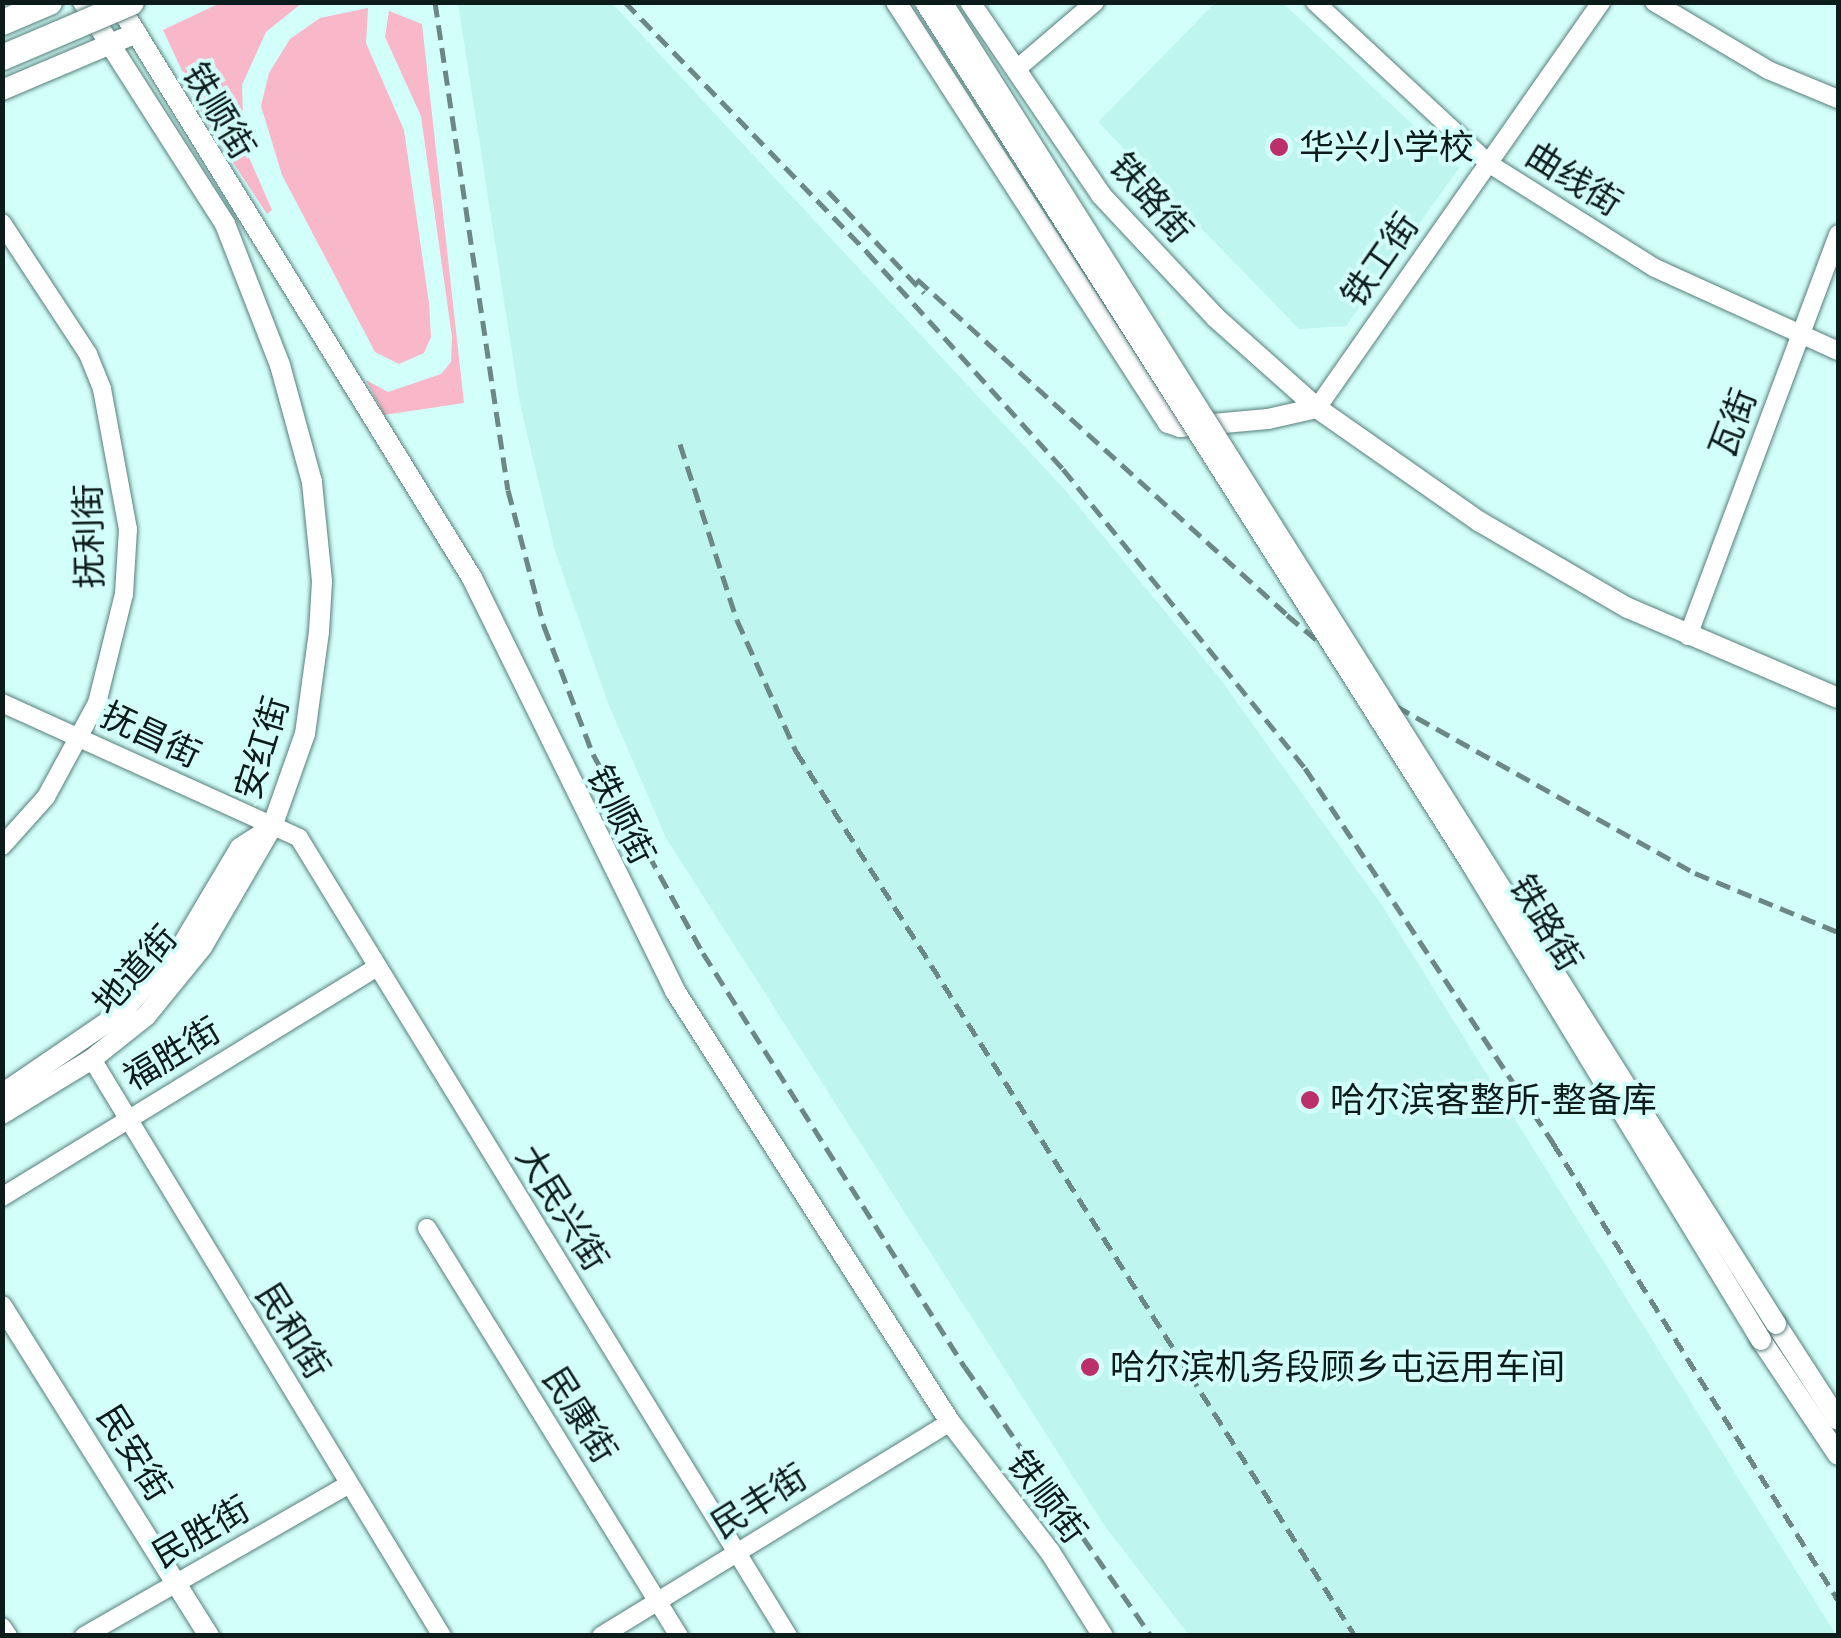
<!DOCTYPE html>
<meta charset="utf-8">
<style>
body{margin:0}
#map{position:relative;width:1841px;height:1638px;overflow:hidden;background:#d3fffa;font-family:Arial,"Noto Sans SC",sans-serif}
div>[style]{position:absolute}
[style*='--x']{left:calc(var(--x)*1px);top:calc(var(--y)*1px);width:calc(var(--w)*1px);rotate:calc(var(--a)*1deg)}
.built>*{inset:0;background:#bff5ef}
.green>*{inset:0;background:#f8b8c9}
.roads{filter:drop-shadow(0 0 2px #577f7b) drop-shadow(0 0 2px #577f7b)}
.tertiary>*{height:18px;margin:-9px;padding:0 9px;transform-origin:9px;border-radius:9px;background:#fff}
.secondary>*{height:20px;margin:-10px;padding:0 10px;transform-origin:10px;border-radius:10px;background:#fff}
.trunk>*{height:25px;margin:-12.5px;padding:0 12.5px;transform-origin:12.5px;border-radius:12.5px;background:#fff}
.rail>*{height:5px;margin-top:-2.5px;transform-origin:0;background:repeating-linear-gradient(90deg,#6b8885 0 15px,transparent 0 23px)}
.bridges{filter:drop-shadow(0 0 2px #577f7b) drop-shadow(0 0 2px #577f7b)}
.secondary-bridge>*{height:20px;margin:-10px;padding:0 10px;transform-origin:10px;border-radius:10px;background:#fff}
.trunk-bridge>*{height:25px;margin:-12.5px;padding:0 12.5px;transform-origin:12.5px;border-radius:12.5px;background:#fff}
.dots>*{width:28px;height:28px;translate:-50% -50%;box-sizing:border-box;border:5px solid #d3fffa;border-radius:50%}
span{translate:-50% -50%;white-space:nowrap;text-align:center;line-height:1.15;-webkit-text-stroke:8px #d3fffa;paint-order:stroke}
.street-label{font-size:35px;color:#0c1c1b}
.poi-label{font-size:35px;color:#0c1c1b}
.left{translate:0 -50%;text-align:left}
.frame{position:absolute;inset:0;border:5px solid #0c1c1b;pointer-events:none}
</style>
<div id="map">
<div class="built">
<i style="clip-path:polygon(1216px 2px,1283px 3px,1459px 168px,1346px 326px,1299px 329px,1098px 122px)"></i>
<i style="clip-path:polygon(458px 3px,612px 3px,1066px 491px,1221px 680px,1381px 904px,1836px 1635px,1189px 1635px,1104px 1525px,666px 838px,608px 703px,555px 551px,520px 404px)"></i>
</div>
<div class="green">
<i style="clip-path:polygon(220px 3px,302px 3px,266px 32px,242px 85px,244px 146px,272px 210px,267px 214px,204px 118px,163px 30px)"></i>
<i style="clip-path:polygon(368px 8px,366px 43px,404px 130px,429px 303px,431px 337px,424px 353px,399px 364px,375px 352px,282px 175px,261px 106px,269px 73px,290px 39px,320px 18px)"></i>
<i style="clip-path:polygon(389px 11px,422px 24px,464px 403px,384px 415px,366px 380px,388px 392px,441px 374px,451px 362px,452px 337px,421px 116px,385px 37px)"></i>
</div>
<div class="roads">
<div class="tertiary">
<i style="--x:1315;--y:2;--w:236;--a:42.9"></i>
<i style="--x:1488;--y:163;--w:197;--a:32.2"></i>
<i style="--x:1655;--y:268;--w:201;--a:24.4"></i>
<i style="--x:1654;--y:2;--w:133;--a:30.8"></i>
<i style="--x:1768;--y:70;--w:76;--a:22.5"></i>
<i style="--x:1019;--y:67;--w:100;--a:-40.5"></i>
<i style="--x:2;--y:223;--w:157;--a:56.7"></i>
<i style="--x:88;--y:354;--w:38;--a:68"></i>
<i style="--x:102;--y:389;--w:142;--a:79.5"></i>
<i style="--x:128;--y:529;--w:65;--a:93.5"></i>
<i style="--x:124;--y:594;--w:112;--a:103.9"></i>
<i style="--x:97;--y:703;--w:107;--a:118.5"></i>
<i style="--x:46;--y:797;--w:66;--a:131.9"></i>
<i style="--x:1317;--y:408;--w:495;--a:-55"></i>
<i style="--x:1688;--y:636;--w:429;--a:-69.5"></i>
<i style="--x:2;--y:703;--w:326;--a:24.4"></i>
<i style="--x:299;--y:838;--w:936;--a:58.5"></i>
<i style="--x:92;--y:1059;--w:675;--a:58.76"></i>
<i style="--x:2;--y:1197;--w:439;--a:-31.5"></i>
<i style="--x:427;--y:1228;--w:480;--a:58.3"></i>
<i style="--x:2;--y:1627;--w:11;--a:56"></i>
<i style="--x:84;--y:1636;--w:305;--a:-29.8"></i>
<i style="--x:601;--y:1636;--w:409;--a:-31.5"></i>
</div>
<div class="secondary">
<i style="--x:117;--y:2;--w:677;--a:58.35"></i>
<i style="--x:472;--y:578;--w:460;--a:63.8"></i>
<i style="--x:675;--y:991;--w:511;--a:57.46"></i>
<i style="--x:950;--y:1422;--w:164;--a:52.4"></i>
<i style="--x:1050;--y:1552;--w:99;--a:57.8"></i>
<i style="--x:896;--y:2;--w:501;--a:57.13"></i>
<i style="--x:1168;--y:423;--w:13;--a:18"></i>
<i style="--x:1180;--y:427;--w:88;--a:-5.2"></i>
<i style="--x:1268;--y:419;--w:50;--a:-12.7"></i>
<i style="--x:970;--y:2;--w:233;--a:55.8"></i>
<i style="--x:1101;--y:195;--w:167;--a:46.9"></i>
<i style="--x:1215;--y:317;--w:137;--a:41.7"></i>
<i style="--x:1317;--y:408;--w:199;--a:35"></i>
<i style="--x:1480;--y:522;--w:171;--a:30.2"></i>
<i style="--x:1628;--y:608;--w:228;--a:23.2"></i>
<i style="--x:2;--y:90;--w:146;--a:-23"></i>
<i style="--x:2;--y:1094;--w:145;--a:-34.3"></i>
<i style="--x:122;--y:1012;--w:88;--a:-47.8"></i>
<i style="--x:181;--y:947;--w:115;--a:-59.2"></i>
<i style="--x:240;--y:848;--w:38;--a:-33"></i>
<i style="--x:272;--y:827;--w:99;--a:-70.5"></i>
<i style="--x:305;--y:734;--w:103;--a:-82.2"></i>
<i style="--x:319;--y:632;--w:51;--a:-86.6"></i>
<i style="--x:322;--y:581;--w:100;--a:-95.8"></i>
<i style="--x:312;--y:482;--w:121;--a:-105.3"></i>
<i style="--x:280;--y:365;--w:151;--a:-111.3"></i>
<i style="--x:225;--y:224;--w:264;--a:-122.6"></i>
<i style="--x:2;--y:1114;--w:105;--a:-31.4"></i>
<i style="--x:92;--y:1059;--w:69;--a:-38.5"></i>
<i style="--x:146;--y:1016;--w:89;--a:-50.9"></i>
<i style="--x:202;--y:947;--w:135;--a:-59.8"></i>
<i style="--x:2;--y:1306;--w:390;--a:57.9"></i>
<i style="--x:1776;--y:1324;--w:114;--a:57.1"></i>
<i style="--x:1761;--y:1340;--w:138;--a:56.2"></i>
</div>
<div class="trunk">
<i style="--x:2;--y:22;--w:51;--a:-23.1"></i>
</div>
</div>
<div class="rail">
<i style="--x:435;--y:2;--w:493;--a:81.5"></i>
<i style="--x:508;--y:490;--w:141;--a:75.2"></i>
<i style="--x:544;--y:626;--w:137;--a:69.1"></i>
<i style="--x:593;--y:754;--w:227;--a:61.1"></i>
<i style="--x:703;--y:953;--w:490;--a:57.7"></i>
<i style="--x:965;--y:1367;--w:327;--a:55.3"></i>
<i style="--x:625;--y:2;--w:348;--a:45.9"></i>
<i style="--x:867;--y:252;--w:292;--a:47.9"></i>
<i style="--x:1063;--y:469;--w:385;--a:51"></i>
<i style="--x:1305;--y:768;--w:450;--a:56.5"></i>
<i style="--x:1553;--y:1143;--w:539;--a:58.05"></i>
<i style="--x:828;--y:191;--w:140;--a:46.7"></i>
<i style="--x:917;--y:279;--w:500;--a:42.2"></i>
<i style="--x:1287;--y:615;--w:142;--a:39.9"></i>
<i style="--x:1396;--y:706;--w:342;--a:29.2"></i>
<i style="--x:1695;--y:873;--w:155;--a:22.4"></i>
<i style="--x:680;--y:444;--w:185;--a:72.1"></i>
<i style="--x:737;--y:620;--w:144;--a:65.8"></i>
<i style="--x:796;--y:751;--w:1047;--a:57.72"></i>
</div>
<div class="bridges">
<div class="secondary-bridge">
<i style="--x:925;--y:2;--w:1022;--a:57.63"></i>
<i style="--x:1472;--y:865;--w:556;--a:58.68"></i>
<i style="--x:942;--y:2;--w:1563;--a:57.75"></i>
</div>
<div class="trunk-bridge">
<i style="--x:2;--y:57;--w:140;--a:-23.1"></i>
</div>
</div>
<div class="dots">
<i style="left:1279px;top:147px;background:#bb3068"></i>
<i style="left:1310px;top:1100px;background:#bb3068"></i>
<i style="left:1090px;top:1367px;background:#bb3068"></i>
</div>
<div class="street-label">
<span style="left:219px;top:111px;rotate:59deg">铁顺街</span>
<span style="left:1574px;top:179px;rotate:32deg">曲线街</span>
<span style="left:1151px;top:198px;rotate:49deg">铁路街</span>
<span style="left:1380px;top:260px;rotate:-55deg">铁工街</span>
<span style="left:1733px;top:423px;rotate:-69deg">瓦街</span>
<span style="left:89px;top:536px;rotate:-91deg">抚利街</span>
<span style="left:151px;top:735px;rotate:25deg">抚昌街</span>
<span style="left:262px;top:748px;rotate:-73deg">安红街</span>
<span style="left:621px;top:815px;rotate:63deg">铁顺街</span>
<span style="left:1546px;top:923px;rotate:59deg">铁路街</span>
<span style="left:135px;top:970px;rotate:-48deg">地道街</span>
<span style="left:172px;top:1054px;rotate:-31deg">福胜街</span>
<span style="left:562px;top:1208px;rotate:58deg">大民兴街</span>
<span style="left:293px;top:1331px;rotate:58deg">民和街</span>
<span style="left:580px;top:1415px;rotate:58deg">民康街</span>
<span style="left:134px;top:1453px;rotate:58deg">民安街</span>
<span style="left:1047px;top:1497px;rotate:53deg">铁顺街</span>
<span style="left:759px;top:1501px;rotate:-32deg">民丰街</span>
<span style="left:201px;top:1532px;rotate:-30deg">民胜街</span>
</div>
<div class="poi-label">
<span class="left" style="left:1299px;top:147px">华兴小学校</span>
<span class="left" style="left:1330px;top:1100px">哈尔滨客整所-整备库</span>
<span class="left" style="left:1110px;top:1367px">哈尔滨机务段顾乡屯运用车间</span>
</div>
<div class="frame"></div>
</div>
